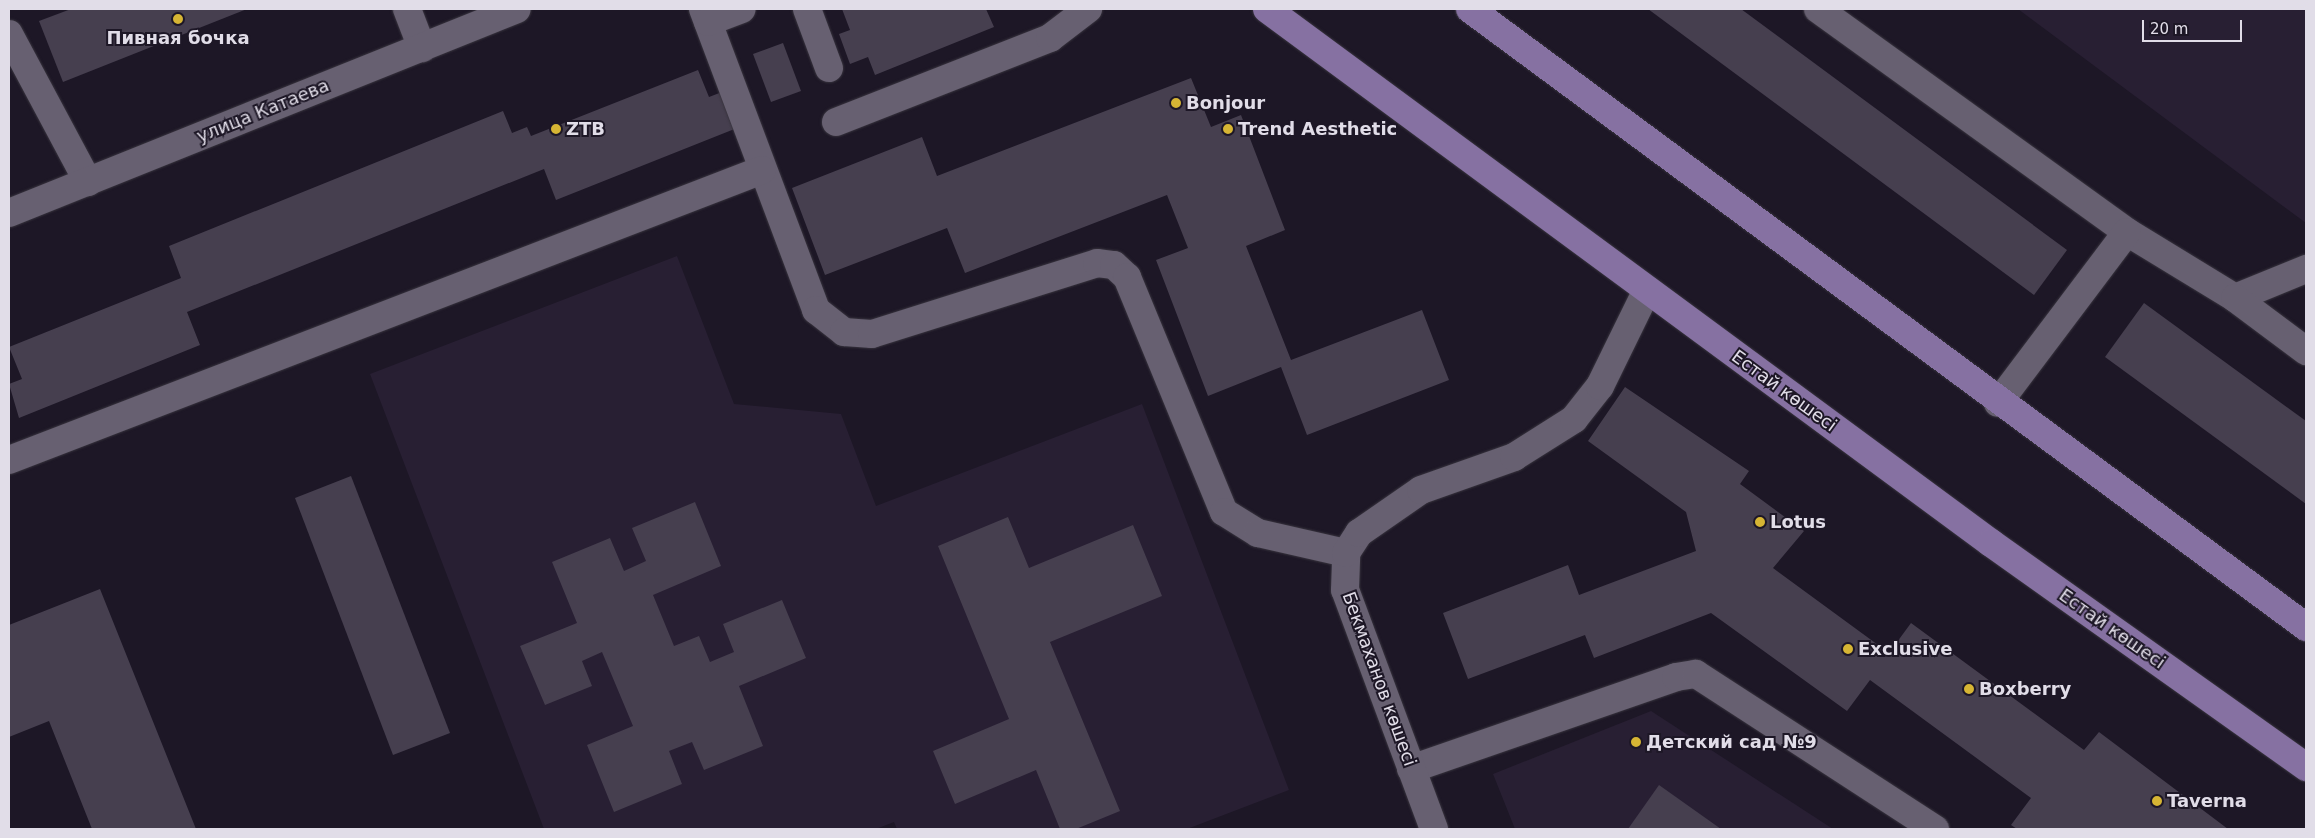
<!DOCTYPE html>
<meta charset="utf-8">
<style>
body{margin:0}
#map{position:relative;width:2315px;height:838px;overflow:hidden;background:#1d1726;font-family:"DejaVu Sans",sans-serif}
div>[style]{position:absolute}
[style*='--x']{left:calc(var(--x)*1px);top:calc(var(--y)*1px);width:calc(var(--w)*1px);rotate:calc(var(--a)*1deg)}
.built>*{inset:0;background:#281f33}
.building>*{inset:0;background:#463f4f}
.roads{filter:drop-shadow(0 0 1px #38343e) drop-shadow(0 0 1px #38343e)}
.minor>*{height:28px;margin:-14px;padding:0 14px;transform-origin:14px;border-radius:14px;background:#676071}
.major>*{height:28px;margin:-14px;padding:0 14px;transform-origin:14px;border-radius:14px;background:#8671a2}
.dots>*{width:14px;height:14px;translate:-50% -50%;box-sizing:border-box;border:2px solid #1d1726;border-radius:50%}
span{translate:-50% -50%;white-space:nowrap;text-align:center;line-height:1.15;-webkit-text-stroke:4px #1d1726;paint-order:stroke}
.poi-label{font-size:18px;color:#e1dde8;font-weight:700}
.left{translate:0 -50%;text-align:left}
.street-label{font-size:18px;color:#e1dde8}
.frame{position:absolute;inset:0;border:10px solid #e1dde8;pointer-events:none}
.scale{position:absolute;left:2142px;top:20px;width:100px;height:22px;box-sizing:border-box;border:2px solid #e1dde8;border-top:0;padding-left:6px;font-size:15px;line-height:18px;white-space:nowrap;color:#e1dde8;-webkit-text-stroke:4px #1d1726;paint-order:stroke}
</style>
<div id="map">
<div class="built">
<i style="clip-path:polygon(2018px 9px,2306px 9px,2306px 223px)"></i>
<i style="clip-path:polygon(677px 256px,734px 404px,841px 414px,876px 506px,1142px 404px,1289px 790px,1187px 829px,897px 829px,894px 822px,876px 829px,544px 829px,370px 374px)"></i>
<i style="clip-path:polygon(1651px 711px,1833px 829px,1515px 829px,1493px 774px)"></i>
</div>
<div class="building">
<i style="clip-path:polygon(71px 9px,247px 9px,63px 82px,39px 21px)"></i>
<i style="clip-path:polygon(842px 9px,986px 9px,994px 27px,875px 75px,868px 57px,850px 64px,839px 34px,850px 30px)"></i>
<i style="clip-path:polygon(1648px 9px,1741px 9px,2067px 250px,2034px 295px)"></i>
<i style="clip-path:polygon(783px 43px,801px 91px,771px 102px,753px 54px)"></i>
<i style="clip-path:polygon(698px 70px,709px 97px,722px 92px,737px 128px,556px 200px,544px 169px,187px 312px,200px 345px,19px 418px,9px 384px,22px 379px,9px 347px,181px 278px,169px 246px,503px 111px,512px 133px,527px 127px,531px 136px)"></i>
<i style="clip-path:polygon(1191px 78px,1211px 127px,1241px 115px,1285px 230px,1246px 246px,1291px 360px,1422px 310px,1449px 380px,1307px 435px,1281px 367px,1208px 396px,1156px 260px,1188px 248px,1167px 195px,965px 273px,947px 228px,825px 275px,792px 188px,922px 137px,937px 176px)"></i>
<i style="clip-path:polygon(2144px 303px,2306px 421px,2306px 504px,2105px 357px)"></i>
<i style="clip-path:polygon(1625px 387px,1749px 471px,1740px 484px,1804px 531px,1773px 568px,1889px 653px,1911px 623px,2084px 750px,2099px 732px,2228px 829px,2017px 829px,2011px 825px,2031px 798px,1870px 680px,1847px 711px,1711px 613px,1594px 658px,1585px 635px,1468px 679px,1443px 613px,1568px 565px,1579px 595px,1696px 551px,1686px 512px,1588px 441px)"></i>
<i style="clip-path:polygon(351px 476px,450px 733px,393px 755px,295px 498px)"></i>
<i style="clip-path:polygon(695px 502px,721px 566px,653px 595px,674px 646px,699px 636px,710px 662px,734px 652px,723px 624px,782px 600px,806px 658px,739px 686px,763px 746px,704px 770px,692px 742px,669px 751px,682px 784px,614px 812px,587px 745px,633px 726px,602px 652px,582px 661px,592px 686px,545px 705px,520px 646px,577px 623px,552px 562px,610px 538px,624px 571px,646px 561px,632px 528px)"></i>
<i style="clip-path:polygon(1008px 517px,1029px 568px,1133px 525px,1162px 596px,1050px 642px,1120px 811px,1076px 829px,1060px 829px,1036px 770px,955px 804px,933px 751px,1009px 719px,938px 546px)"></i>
<i style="clip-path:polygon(100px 589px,196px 829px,92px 829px,49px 721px,9px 737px,9px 625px)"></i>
<i style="clip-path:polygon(1659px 785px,1721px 829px,1628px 829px)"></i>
</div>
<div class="roads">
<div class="minor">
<i style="--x:407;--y:9;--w:42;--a:69"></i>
<i style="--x:703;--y:9;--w:322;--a:69.4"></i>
<i style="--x:816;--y:310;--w:36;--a:38"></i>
<i style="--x:844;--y:332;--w:28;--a:4"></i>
<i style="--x:872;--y:334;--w:236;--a:-17.5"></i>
<i style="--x:1097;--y:263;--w:17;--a:7"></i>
<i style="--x:1114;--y:265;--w:18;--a:43"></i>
<i style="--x:1127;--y:277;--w:254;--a:67.6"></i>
<i style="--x:1224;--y:512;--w:40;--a:32"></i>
<i style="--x:1258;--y:533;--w:90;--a:12.8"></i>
<i style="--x:807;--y:9;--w:63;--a:69.6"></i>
<i style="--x:1818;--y:9;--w:381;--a:35.8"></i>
<i style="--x:2127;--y:232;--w:127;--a:31.4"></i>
<i style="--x:2235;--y:298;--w:77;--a:-22.2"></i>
<i style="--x:708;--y:22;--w:36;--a:-21"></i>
<i style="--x:9;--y:34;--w:168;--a:61.9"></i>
<i style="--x:836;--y:122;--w:230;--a:-21.4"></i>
<i style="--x:1050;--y:38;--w:48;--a:-37.3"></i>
<i style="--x:9;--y:213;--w:547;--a:-21.88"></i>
<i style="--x:2235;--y:298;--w:89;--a:36.7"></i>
<i style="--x:1998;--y:403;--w:214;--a:-53"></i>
<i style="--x:9;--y:460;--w:807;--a:-21.06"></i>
<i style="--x:1411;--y:769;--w:281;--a:-19.1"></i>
<i style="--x:1676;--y:677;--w:20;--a:-9"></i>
<i style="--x:1696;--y:674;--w:285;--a:33"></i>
<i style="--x:1434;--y:829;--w:255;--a:-110.4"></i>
<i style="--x:1345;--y:590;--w:37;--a:-88"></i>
<i style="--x:1346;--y:553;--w:24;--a:-57"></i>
<i style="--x:1359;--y:533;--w:75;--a:-34.7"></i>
<i style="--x:1421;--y:490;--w:99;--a:-19.5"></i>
<i style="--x:1514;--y:457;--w:71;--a:-32.3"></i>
<i style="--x:1574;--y:419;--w:42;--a:-51.8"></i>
<i style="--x:1600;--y:386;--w:107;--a:-63.9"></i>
</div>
<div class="major">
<i style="--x:1267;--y:9;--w:900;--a:36.41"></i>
<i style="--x:1991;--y:543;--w:387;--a:35.4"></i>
<i style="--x:1470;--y:9;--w:1040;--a:36.47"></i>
</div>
</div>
<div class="dots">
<i style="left:178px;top:19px;background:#d6b534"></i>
<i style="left:1176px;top:103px;background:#d6b534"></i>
<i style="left:556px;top:129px;background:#d6b534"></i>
<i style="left:1228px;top:129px;background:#d6b534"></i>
<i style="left:1760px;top:522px;background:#d6b534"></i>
<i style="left:1848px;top:649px;background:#d6b534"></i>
<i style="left:1969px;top:689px;background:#d6b534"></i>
<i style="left:1636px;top:742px;background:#d6b534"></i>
<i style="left:2157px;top:801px;background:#d6b534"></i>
</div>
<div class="poi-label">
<span style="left:178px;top:38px">Пивная бочка</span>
<span class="left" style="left:1186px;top:103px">Bonjour</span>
<span class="left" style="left:566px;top:129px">ZTB</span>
<span class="left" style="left:1238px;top:129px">Trend Aesthetic</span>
<span class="left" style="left:1770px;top:522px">Lotus</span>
<span class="left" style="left:1858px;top:649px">Exclusive</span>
<span class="left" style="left:1979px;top:689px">Boxberry</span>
<span class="left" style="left:1646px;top:742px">Детский сад №9</span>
<span class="left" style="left:2167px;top:801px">Taverna</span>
</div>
<div class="street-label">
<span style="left:263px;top:111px;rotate:-22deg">улица Катаева</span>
<span style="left:1784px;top:391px;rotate:36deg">Естай көшесі</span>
<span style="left:2112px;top:629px;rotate:35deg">Естай көшесі</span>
<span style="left:1379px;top:679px;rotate:70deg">Бекмаханов көшесі</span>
</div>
<div class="frame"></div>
<div class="scale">20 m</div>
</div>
